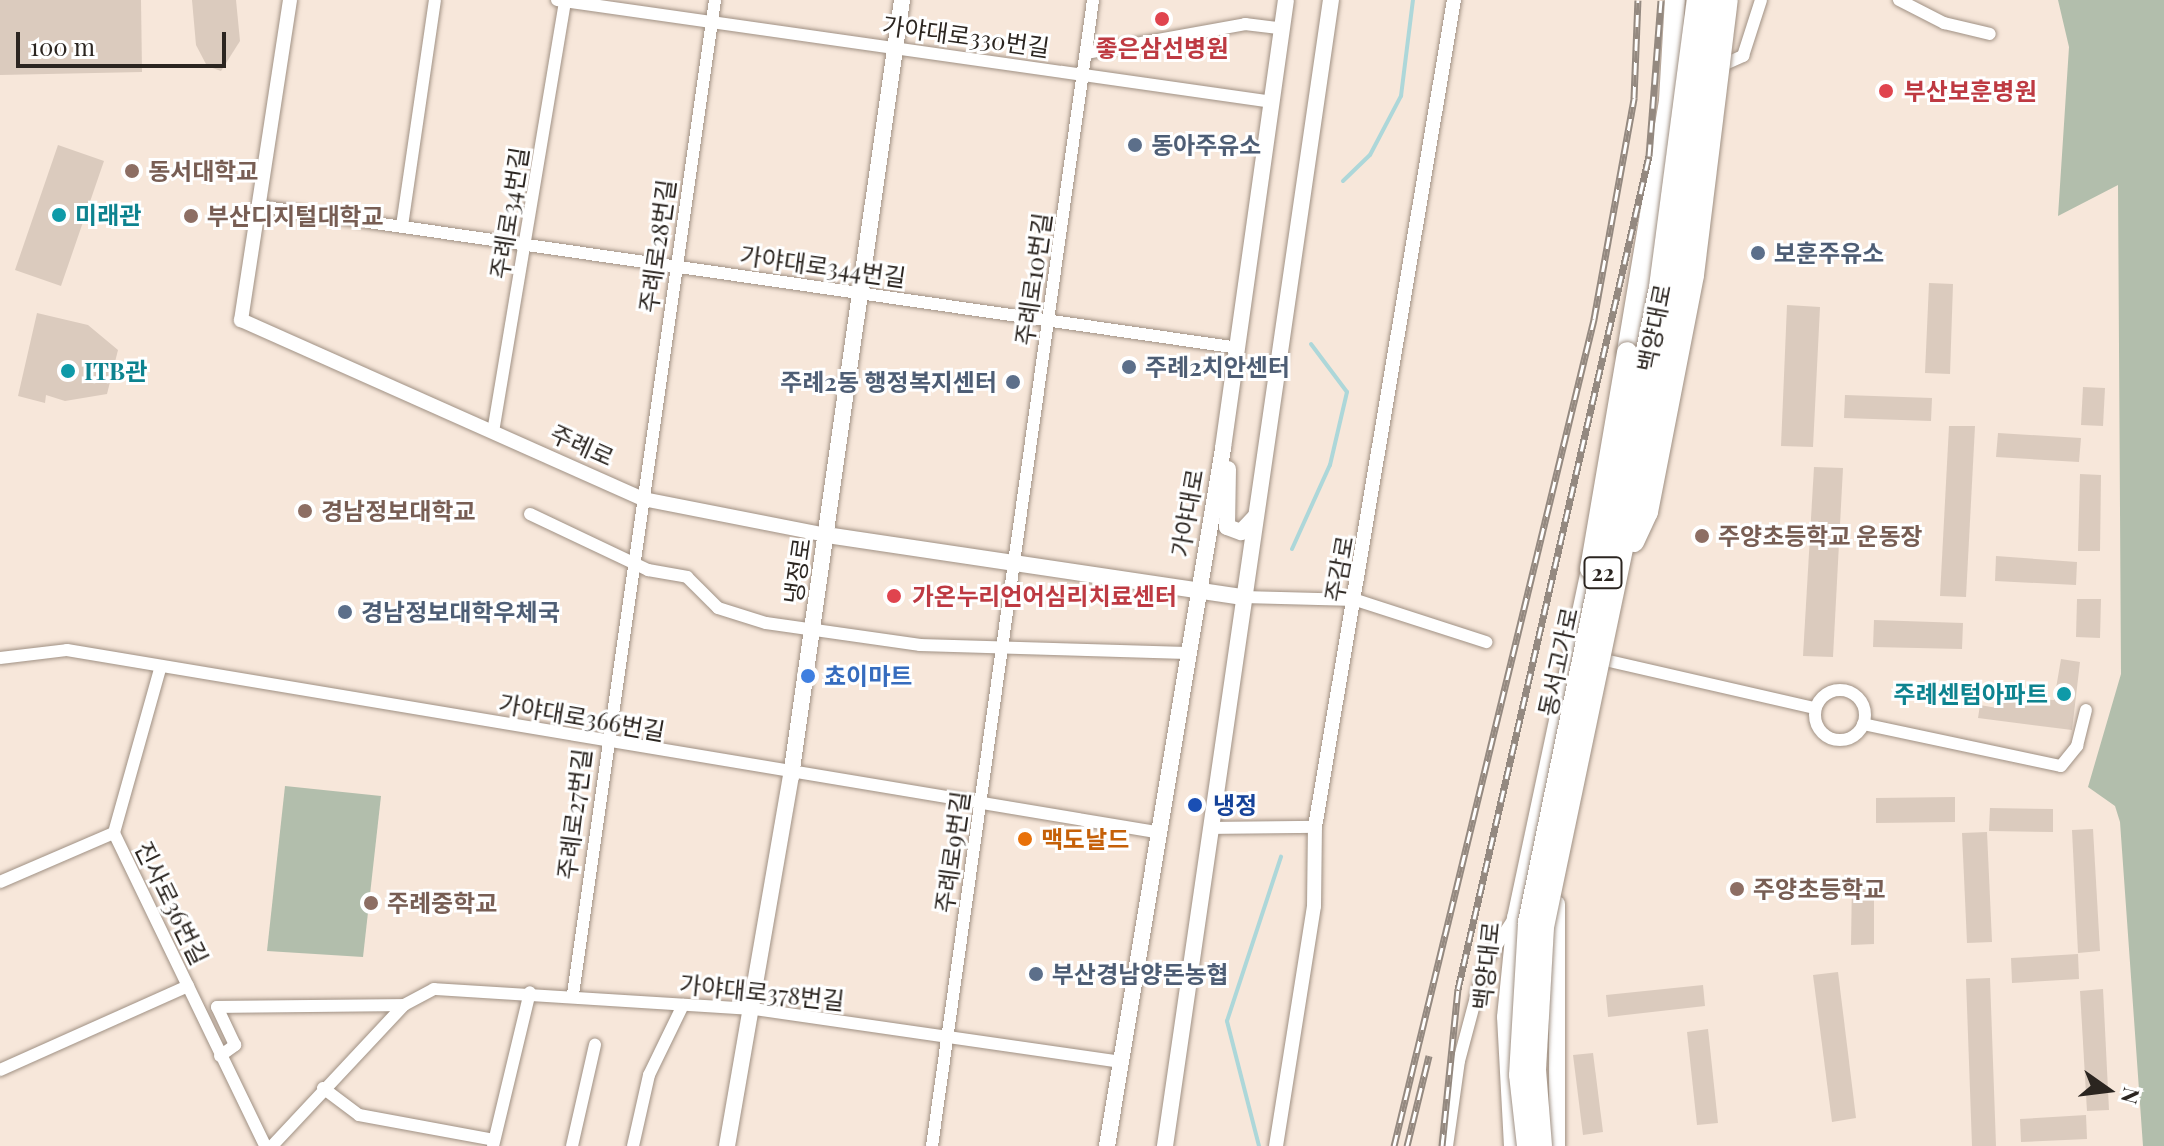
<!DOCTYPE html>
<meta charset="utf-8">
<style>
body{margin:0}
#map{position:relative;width:2164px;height:1146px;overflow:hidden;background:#f7e7da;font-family:"Playfair Display","Noto Sans KR",serif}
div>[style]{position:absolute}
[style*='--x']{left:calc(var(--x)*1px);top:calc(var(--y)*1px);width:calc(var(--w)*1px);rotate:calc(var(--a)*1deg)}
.green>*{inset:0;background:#b2beac}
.stream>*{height:4px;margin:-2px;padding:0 2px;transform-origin:2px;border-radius:2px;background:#add7d9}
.building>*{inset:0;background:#dbcbbe}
.roads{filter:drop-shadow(0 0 2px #a09184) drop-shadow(0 0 2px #a09184)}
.minor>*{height:12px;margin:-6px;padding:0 6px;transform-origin:6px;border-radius:6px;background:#fff}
.minor>.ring{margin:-6px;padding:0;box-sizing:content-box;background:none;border:12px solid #fff;border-radius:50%}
.tertiary>*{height:14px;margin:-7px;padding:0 7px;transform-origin:7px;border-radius:7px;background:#fff}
.secondary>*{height:16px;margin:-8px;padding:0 8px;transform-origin:8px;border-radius:8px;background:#fff}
.trunk>*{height:20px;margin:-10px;padding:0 10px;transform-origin:10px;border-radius:10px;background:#fff}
.rail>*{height:7px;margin-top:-3.5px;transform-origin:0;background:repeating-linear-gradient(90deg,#fff 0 12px,#948980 0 24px);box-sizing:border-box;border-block:2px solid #948980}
.bridges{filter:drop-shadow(0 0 2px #a09184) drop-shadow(0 0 2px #a09184)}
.trunk-bridge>*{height:20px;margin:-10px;padding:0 10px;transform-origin:10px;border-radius:10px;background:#fff}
.dots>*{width:22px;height:22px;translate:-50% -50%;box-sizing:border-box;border:4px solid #fff;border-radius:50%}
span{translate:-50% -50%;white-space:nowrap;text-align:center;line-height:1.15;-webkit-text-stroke:6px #fff;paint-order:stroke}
.shield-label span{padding:2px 6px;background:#fff;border:2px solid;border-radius:6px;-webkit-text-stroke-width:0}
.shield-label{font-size:22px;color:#2b2520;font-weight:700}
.street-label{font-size:24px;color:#2b2520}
.health-label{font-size:24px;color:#be3a42;font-weight:700}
.left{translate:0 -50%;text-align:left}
.service-label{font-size:24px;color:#4e5e75;font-weight:700}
.right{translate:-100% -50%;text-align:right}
.education-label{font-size:24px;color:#785e54;font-weight:700}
.culture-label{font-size:24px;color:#0d838f;font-weight:700}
.shop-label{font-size:24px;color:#366cbe;font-weight:700}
.transit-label{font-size:24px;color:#164399;font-weight:700}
.food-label{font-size:24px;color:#c56008;font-weight:700}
.north{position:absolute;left:2068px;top:1050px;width:80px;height:80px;-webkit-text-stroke:6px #fff;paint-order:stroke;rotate:104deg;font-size:22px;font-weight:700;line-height:32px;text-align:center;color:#2b2520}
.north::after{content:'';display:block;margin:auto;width:28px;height:36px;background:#2b2520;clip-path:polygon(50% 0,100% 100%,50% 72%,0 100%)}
.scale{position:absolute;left:16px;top:32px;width:210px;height:36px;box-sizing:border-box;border:4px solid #2b2520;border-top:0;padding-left:10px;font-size:24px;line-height:28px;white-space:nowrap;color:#2b2520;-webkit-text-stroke:6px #fff;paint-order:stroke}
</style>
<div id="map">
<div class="green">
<i style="clip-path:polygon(2058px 0,2164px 0,2164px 1146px,2143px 1146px,2120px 822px,2115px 806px,2088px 787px,2121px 674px,2118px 185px,2058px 216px,2069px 47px)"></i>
<i style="clip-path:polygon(285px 786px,381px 796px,363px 957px,267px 951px)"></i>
</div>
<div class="stream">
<i style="--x:1343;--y:181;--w:37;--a:-44"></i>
<i style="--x:1370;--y:155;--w:67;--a:-62.3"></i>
<i style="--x:1401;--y:96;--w:97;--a:-82.9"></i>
<i style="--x:1292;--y:549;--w:92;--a:-65.7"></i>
<i style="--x:1330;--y:465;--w:75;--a:-76.9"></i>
<i style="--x:1347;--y:392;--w:60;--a:-126.9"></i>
<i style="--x:1259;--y:1146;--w:129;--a:-104.4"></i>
<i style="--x:1227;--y:1021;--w:173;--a:-71.8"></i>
</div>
<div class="building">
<i style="clip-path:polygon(0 0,141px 0,142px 72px,0 75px)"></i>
<i style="clip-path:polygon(192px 0,236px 0,240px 41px,221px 71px,207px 66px,196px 45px)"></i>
<i style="clip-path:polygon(58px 145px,104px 161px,61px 286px,15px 270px)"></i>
<i style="clip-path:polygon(1929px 283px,1953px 284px,1950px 374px,1925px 373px)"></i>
<i style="clip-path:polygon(1787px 305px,1820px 307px,1813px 447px,1781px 446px)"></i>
<i style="clip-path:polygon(37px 313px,88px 325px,118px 350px,107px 394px,65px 401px,46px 395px,45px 403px,18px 396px)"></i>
<i style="clip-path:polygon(2083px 387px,2105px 388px,2103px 426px,2081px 425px)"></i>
<i style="clip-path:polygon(1845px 395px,1932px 398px,1931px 421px,1844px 418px)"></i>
<i style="clip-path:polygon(1949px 426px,1975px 426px,1966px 597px,1940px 596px)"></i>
<i style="clip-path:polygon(1998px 433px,2081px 438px,2079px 462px,1996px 457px)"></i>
<i style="clip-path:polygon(1814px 467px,1843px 468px,1833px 657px,1803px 656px)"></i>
<i style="clip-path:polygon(2080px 474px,2101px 475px,2100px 551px,2078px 551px)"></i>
<i style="clip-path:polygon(1996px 556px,2077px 562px,2076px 585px,1995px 581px)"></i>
<i style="clip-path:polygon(2077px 599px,2101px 599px,2100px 638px,2076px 637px)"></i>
<i style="clip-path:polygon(1874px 620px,1963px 623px,1962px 649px,1873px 647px)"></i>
<i style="clip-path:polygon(2061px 659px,2080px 662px,2072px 730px,1978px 718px,1980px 705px,1997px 708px,2008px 698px,2054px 700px)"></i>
<i style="clip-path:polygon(1955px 797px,1955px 822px,1876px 823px,1876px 798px)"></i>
<i style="clip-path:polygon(1990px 808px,2053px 809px,2053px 832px,1989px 831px)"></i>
<i style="clip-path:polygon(2093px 829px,2100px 951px,2078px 953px,2072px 830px)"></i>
<i style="clip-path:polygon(1987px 832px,1992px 942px,1967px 943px,1962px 833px)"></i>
<i style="clip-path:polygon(1874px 878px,1874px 944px,1851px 945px,1852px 879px)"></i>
<i style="clip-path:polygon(2078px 954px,2079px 979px,2012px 983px,2011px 958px)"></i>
<i style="clip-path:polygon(1838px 972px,1856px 1118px,1832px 1122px,1813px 975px)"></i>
<i style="clip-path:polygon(1990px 978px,1996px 1146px,1972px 1146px,1966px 979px)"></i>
<i style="clip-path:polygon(1703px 985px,1705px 1006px,1608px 1017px,1606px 995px)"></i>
<i style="clip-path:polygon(2103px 989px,2109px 1110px,2087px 1111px,2080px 991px)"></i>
<i style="clip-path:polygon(1708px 1029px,1718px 1123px,1697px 1125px,1687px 1032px)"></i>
<i style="clip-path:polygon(1593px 1053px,1603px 1132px,1583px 1135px,1573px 1055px)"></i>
<i style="clip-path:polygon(2086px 1115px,2087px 1139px,2021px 1142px,2020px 1119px)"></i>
</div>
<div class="roads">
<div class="minor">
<i style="--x:557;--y:0;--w:723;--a:8.11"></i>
<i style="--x:1899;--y:0;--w:51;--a:27.1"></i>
<i style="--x:1944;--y:23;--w:47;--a:13.4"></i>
<i style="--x:1086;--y:53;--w:162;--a:-10.3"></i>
<i style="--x:1245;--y:24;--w:38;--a:7"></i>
<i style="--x:1716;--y:68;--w:30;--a:-24"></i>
<i style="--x:1743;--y:56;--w:59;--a:-72.2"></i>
<i style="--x:258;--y:206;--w:990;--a:8.24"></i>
<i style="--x:402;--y:226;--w:228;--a:-81.7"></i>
<i style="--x:493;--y:432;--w:438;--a:-80.5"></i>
<i style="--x:530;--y:514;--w:131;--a:25.4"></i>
<i style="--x:648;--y:570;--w:40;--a:10"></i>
<i style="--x:687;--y:577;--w:44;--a:45"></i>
<i style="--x:718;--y:608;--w:50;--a:17.4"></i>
<i style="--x:766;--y:623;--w:156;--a:8.1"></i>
<i style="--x:920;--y:645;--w:267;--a:1.7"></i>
<i style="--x:1243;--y:597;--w:113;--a:1.5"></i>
<i style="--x:1356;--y:600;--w:137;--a:17.9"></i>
<i style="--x:0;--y:658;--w:67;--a:-6.8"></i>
<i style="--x:67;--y:650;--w:1104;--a:9.49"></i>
<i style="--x:1596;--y:658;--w:225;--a:12.9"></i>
<i style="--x:160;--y:669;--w:170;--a:105.7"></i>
<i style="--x:114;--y:833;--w:348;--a:64.2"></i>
<i class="ring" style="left:1815px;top:690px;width:38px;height:38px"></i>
<i style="--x:1863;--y:724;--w:202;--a:12"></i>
<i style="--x:2061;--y:766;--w:26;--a:-51"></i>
<i style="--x:2077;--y:746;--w:37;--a:-76"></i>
<i style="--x:1211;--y:828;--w:104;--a:-0.6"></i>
<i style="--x:0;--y:882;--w:124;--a:-23.3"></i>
<i style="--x:573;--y:994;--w:1004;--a:-81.87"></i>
<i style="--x:220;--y:1056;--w:19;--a:-36"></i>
<i style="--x:235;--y:1045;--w:42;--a:-115.3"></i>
<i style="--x:217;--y:1007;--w:187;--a:-0.6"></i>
<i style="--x:0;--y:1070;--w:206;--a:-24.1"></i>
<i style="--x:323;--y:1088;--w:45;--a:36.9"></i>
<i style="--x:359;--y:1115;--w:137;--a:10.5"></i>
<i style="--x:272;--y:1146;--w:193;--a:-46.9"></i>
<i style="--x:404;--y:1005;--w:34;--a:-28"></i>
<i style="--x:434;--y:989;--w:321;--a:3.6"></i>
<i style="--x:754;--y:1009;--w:367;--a:8.2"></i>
<i style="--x:493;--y:1146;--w:158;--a:-76.5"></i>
<i style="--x:572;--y:1146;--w:104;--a:-77.2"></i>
<i style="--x:633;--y:1146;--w:73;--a:-77.3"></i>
<i style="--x:649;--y:1075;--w:78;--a:-64.1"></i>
<i style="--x:932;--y:1146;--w:1157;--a:-82"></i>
<i style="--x:1447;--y:1146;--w:86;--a:-82"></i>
<i style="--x:1459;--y:1061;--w:101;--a:-75.1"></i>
<i style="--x:1485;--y:963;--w:51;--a:-56.9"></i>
</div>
<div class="tertiary">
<i style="--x:290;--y:0;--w:324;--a:98.7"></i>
<i style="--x:241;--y:320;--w:440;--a:24"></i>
<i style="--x:643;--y:499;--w:187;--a:11.1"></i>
<i style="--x:1276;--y:1146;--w:243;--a:-81"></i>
<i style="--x:1314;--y:906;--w:79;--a:-89.3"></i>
<i style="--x:1315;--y:827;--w:839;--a:-80.46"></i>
</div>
<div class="secondary">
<i style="--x:1641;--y:327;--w:77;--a:-79.6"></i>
<i style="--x:1228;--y:469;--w:58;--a:91"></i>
<i style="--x:1227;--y:527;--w:15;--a:20"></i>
<i style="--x:1241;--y:532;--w:21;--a:-47"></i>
<i style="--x:827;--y:535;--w:421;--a:8.5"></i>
<i style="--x:1557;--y:904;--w:242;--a:90"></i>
<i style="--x:727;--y:1146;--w:375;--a:-80.2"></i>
<i style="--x:791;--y:776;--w:784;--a:-81.86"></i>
<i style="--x:1107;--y:1146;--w:708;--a:-80.56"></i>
<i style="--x:1223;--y:448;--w:452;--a:-82"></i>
<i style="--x:1165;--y:1146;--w:1158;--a:-81.76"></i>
<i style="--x:1512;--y:1146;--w:129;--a:-93.1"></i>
<i style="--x:1505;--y:1017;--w:100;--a:-84.2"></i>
<i style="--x:1515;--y:918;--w:369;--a:-78"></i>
</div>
<div class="trunk">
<i style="--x:1627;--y:352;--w:255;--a:-80.5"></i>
<i style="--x:1669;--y:100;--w:100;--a:-86.6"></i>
</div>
</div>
<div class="rail">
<i style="--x:1394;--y:1146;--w:851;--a:-76.4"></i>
<i style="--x:1594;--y:319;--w:225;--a:-79.7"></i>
<i style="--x:1634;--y:98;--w:98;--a:-87.7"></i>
<i style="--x:1407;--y:1146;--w:93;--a:-76.3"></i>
<i style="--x:1442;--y:1146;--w:158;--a:-84.2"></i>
<i style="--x:1458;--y:989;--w:855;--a:-77.09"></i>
<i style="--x:1649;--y:156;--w:156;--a:-85.6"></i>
</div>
<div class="bridges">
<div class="trunk-bridge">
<i style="--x:1634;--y:542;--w:33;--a:-65"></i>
<i style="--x:1648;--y:512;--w:241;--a:-79"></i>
<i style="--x:1694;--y:275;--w:277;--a:-83"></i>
<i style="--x:1590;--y:569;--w:220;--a:-80.3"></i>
<i style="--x:1527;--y:1146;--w:71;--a:-96.4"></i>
<i style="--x:1519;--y:1075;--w:153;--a:-86.6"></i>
<i style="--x:1528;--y:922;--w:648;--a:-78.34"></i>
<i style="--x:1659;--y:287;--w:290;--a:-82.5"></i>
<i style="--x:1542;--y:1146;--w:76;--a:-94.5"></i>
<i style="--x:1536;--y:1070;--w:143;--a:-86.8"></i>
<i style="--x:1544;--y:927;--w:482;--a:-78.2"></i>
<i style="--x:1643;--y:455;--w:219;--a:-79.7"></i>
<i style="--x:1682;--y:240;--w:242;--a:-82.6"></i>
</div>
</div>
<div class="dots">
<i style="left:1162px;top:19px;background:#e0444e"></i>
<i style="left:1886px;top:91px;background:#e0444e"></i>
<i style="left:1135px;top:145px;background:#5c6f8a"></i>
<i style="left:132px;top:171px;background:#8d6e63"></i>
<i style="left:59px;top:215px;background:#0f9aa8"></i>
<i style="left:191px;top:216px;background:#8d6e63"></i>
<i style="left:1758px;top:253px;background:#5c6f8a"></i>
<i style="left:1129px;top:367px;background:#5c6f8a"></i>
<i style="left:68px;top:371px;background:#0f9aa8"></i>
<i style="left:1013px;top:382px;background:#5c6f8a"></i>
<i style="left:305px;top:511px;background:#8d6e63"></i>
<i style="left:1702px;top:536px;background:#8d6e63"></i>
<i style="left:894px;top:596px;background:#e0444e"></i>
<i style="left:345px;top:612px;background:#5c6f8a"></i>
<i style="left:808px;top:676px;background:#3f7fe0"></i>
<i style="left:2064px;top:694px;background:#0f9aa8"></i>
<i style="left:1195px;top:805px;background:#1a4fb4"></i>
<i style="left:1025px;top:839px;background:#e8710a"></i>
<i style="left:1737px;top:889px;background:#8d6e63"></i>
<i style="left:371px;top:903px;background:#8d6e63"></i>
<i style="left:1036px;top:974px;background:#5c6f8a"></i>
</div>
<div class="shield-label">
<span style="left:1603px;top:573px">22</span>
</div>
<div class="street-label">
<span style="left:966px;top:36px;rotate:8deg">가야대로330번길</span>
<span style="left:509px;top:213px;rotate:-81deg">주례로34번길</span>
<span style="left:657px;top:246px;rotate:-82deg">주례로28번길</span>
<span style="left:823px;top:266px;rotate:8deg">가야대로344번길</span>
<span style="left:1033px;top:279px;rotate:-82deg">주례로10번길</span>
<span style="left:1654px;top:328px;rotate:-79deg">백양대로</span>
<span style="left:582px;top:445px;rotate:24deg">주례로</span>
<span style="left:1187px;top:513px;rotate:-80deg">가야대로</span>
<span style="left:1339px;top:569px;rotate:-80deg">주감로</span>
<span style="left:797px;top:571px;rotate:-82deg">냉정로</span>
<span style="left:1558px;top:662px;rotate:-78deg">동서고가로</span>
<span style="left:582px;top:717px;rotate:10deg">가야대로366번길</span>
<span style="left:574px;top:814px;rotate:-83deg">주례로27번길</span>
<span style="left:952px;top:852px;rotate:-82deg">주례로9번길</span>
<span style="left:172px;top:903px;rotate:64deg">진사로36번길</span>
<span style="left:1486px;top:966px;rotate:-84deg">백양대로</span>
<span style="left:762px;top:992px;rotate:6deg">가야대로378번길</span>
</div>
<div class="health-label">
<span style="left:1162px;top:48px">좋은삼선병원</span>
<span class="left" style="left:1904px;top:91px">부산보훈병원</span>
<span class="left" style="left:912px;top:596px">가온누리언어심리치료센터</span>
</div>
<div class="service-label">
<span class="left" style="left:1151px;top:145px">동아주유소</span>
<span class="left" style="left:1774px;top:253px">보훈주유소</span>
<span class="left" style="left:1145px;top:367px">주례2치안센터</span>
<span class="right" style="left:997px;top:382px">주례2동 행정복지센터</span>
<span class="left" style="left:361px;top:612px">경남정보대학우체국</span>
<span class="left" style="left:1052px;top:974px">부산경남양돈농협</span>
</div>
<div class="education-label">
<span class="left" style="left:148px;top:171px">동서대학교</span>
<span class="left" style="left:207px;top:216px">부산디지털대학교</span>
<span class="left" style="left:321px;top:511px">경남정보대학교</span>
<span class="left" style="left:1718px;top:536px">주양초등학교 운동장</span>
<span class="left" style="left:1753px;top:889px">주양초등학교</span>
<span class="left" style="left:387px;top:903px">주례중학교</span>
</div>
<div class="culture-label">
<span class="left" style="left:75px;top:215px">미래관</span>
<span class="left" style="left:84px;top:371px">ITB관</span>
<span class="right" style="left:2048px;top:694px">주례센텀아파트</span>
</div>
<div class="shop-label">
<span class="left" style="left:824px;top:676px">쵸이마트</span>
</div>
<div class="transit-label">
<span class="left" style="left:1213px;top:805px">냉정</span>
</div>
<div class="food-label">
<span class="left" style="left:1041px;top:839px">맥도날드</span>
</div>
<div class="north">N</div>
<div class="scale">100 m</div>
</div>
